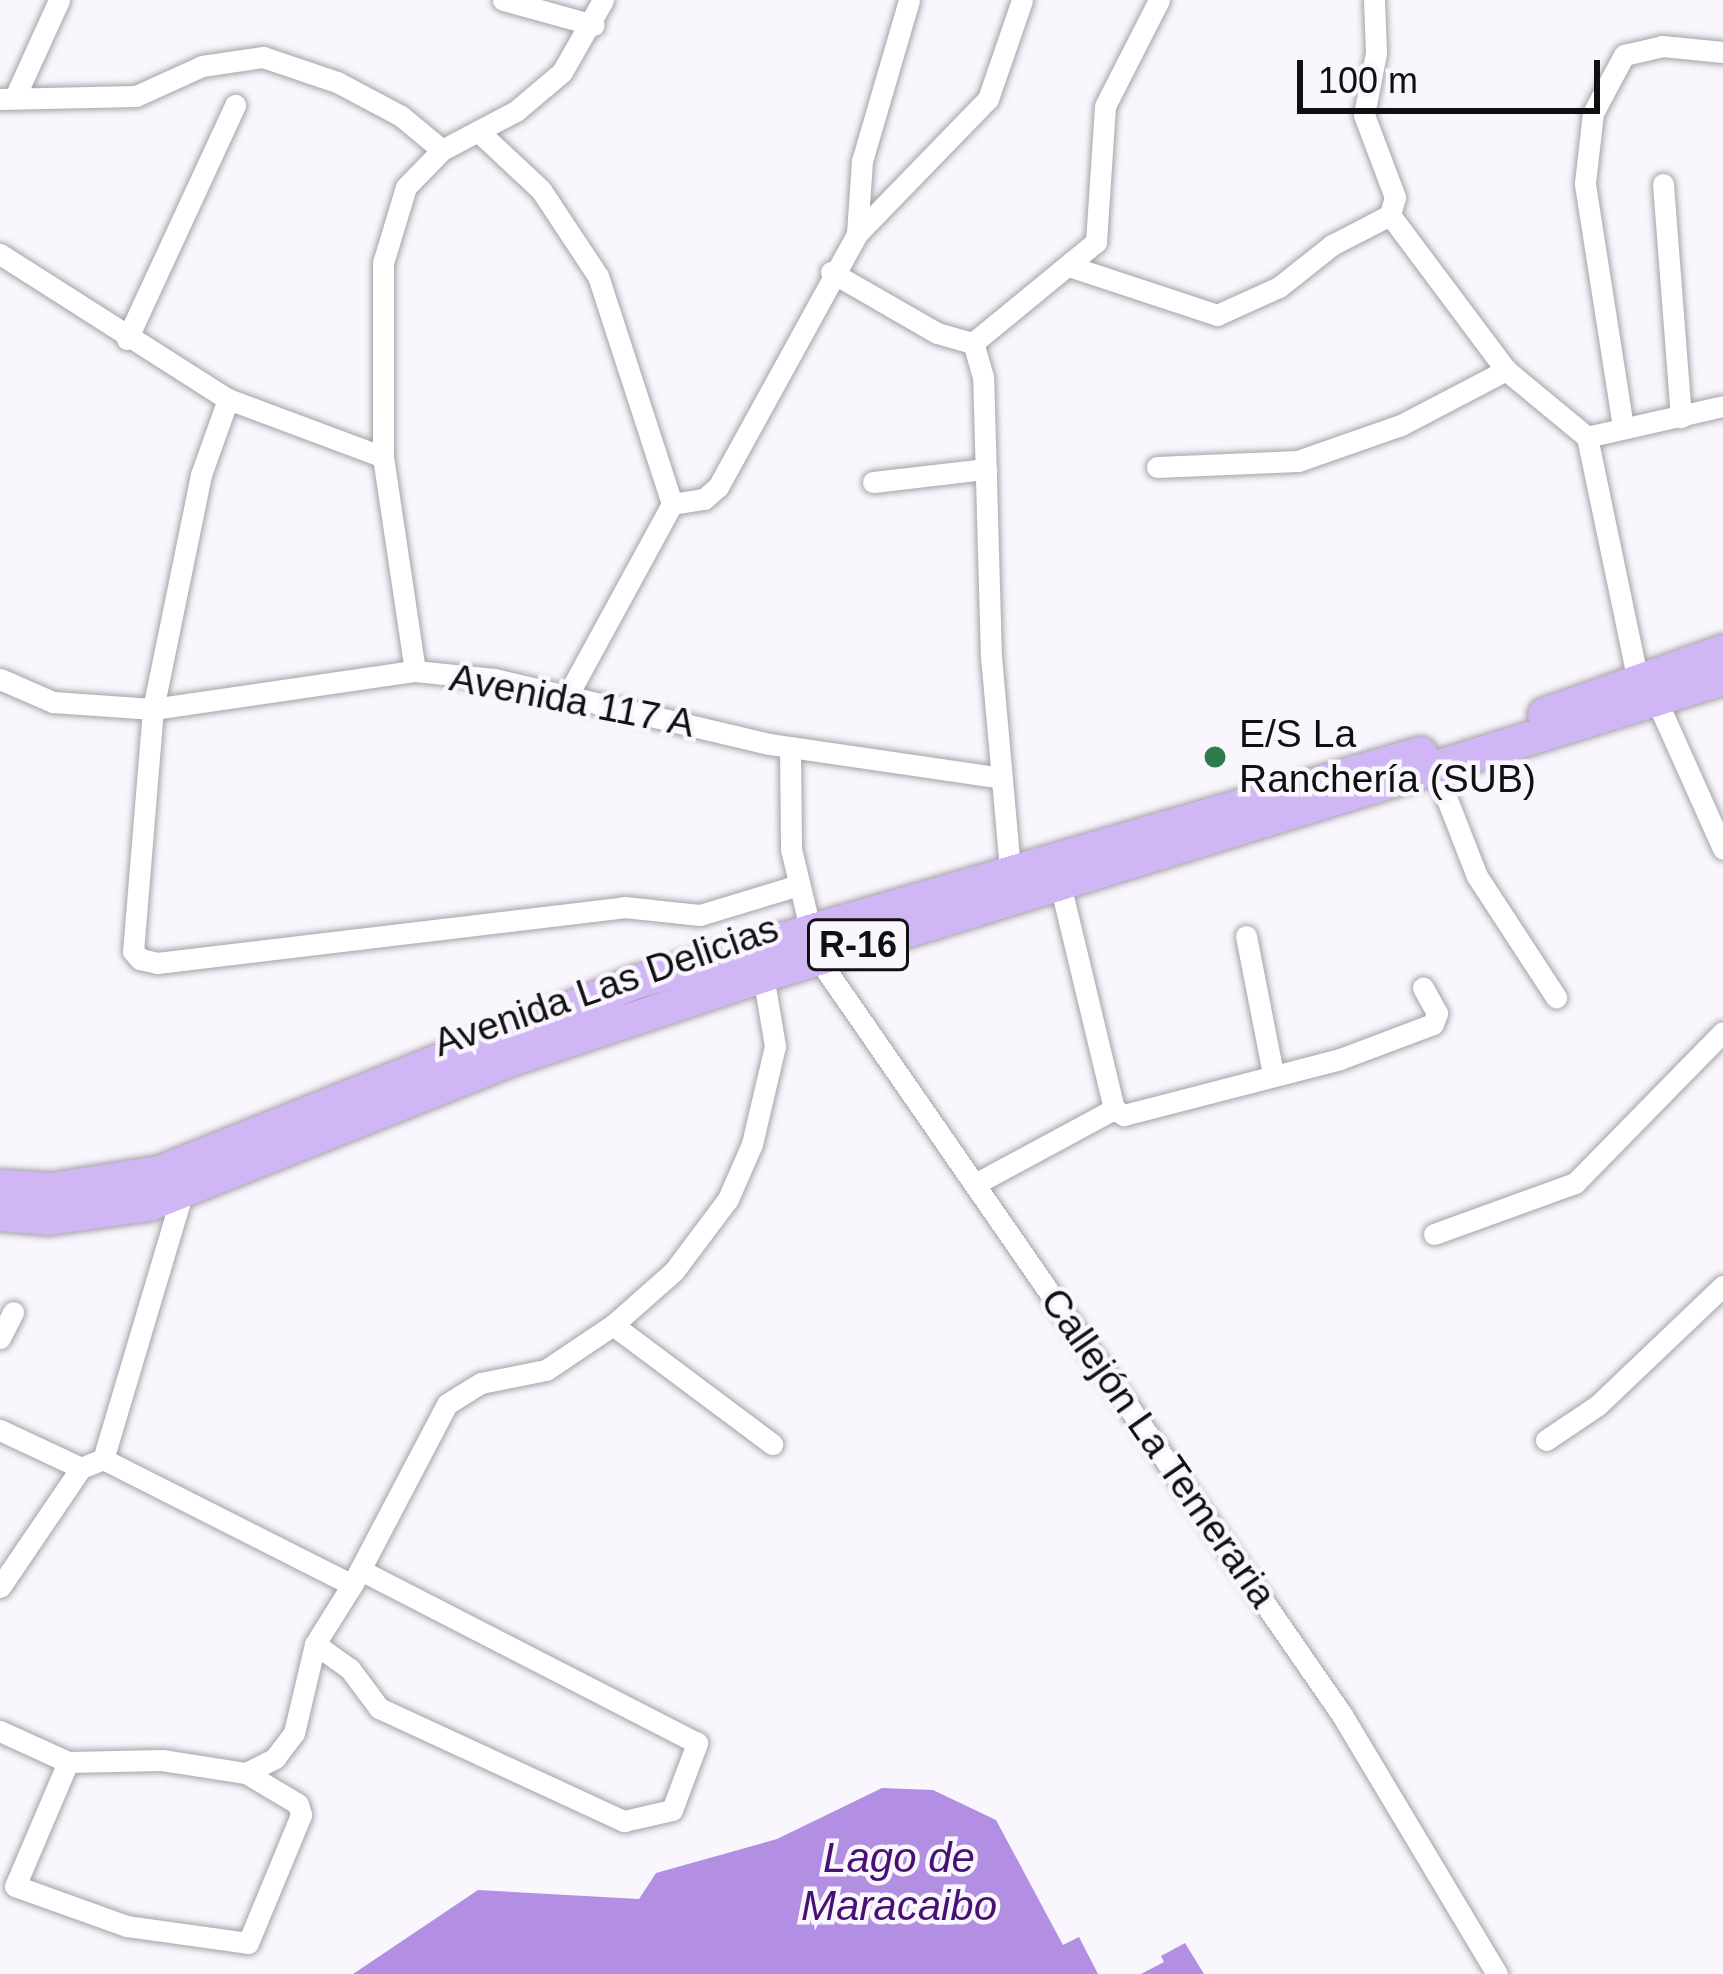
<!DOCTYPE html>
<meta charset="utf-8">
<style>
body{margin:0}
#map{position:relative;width:1723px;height:1974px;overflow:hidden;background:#f9f6fd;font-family:Helvetica,sans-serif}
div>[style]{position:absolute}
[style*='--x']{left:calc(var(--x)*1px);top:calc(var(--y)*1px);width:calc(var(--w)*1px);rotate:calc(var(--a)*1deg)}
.water>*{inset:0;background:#b28fe3}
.roads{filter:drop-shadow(0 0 3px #a5a3a9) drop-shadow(0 0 3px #a5a3a9)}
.minor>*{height:21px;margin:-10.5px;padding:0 10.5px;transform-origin:10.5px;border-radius:10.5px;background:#fff}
.primary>*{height:33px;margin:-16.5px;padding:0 16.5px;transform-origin:16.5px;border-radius:16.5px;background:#d1b6f5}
.dots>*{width:33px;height:33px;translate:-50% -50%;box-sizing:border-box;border:6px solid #f9f6fd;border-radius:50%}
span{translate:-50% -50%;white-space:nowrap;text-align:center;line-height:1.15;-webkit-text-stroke:9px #f9f6fd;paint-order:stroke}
.shield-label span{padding:3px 9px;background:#f9f6fd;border:3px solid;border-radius:9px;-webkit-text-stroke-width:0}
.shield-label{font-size:36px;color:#100f12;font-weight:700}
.street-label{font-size:39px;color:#100f12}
.poi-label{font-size:39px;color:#100f12}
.left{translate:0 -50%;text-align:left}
.water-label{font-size:42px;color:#461074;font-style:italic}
.scale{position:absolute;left:1297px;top:60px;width:303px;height:54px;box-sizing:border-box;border:6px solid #100f12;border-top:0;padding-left:15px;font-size:36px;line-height:42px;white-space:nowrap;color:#100f12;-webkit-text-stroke:9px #f9f6fd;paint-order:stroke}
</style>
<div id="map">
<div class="water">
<i style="clip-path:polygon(882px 1788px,933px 1790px,996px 1820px,1063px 1945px,1079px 1937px,1098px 1974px,353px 1974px,478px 1890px,639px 1899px,656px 1873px,777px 1839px)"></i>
<i style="clip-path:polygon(1185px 1943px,1204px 1974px,1141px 1974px,1164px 1962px,1161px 1956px)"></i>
</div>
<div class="roads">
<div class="minor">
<i style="--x:503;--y:0;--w:94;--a:15.4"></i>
<i style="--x:1374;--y:0;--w:53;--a:87.8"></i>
<i style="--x:1376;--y:53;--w:63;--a:101"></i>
<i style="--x:1364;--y:115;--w:88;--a:69.3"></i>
<i style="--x:1395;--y:197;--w:19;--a:106"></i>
<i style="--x:15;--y:97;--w:107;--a:-65.6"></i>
<i style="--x:0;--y:99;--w:136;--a:-1.3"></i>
<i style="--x:136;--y:96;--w:72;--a:-24.4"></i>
<i style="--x:202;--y:66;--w:62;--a:-8.4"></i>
<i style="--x:263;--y:57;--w:78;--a:18.7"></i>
<i style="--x:337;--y:82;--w:72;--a:28"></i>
<i style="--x:401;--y:116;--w:53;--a:39.7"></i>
<i style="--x:478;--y:131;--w:86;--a:43.1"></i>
<i style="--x:541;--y:190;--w:103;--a:56.5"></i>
<i style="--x:598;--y:276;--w:240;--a:72"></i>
<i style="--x:672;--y:504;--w:217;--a:118.6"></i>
<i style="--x:1663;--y:184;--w:234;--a:85.6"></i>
<i style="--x:857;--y:234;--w:188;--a:-45.9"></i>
<i style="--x:988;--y:99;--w:105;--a:-71"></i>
<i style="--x:0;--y:254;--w:270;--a:32.5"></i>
<i style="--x:228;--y:399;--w:165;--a:20.5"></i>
<i style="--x:1072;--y:267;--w:153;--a:18.3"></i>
<i style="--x:1217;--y:315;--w:68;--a:-24.3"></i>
<i style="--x:1279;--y:287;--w:68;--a:-38.4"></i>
<i style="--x:1332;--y:245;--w:65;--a:-27.3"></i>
<i style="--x:1390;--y:215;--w:194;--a:53.2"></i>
<i style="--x:1506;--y:370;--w:105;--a:39.6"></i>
<i style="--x:831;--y:272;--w:122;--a:29.9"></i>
<i style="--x:937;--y:333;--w:37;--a:16"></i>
<i style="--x:127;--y:339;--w:258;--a:-65.2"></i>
<i style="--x:228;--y:399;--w:81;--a:109.6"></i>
<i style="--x:201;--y:475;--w:239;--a:101.6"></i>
<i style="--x:153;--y:709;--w:243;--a:94.7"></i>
<i style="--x:133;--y:951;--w:11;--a:49"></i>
<i style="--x:140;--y:959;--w:17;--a:13"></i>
<i style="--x:157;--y:963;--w:470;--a:-6.8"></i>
<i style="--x:624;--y:907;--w:76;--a:6"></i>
<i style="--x:700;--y:915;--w:103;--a:-16.9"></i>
<i style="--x:1623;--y:427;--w:247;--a:-98.9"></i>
<i style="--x:1585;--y:183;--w:70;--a:-83.5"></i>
<i style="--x:1593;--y:113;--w:66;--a:-61.9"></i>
<i style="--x:1624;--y:55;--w:39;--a:-13"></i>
<i style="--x:1662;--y:46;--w:61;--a:5.6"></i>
<i style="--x:1587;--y:437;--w:249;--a:78.2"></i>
<i style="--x:1587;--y:437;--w:139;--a:-12.8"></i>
<i style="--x:1157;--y:467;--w:141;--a:-2.4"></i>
<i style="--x:1298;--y:461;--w:109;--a:-19.3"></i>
<i style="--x:1401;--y:425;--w:119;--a:-27.6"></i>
<i style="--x:873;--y:482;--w:114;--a:-6.6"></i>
<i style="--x:672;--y:504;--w:32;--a:-9"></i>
<i style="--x:704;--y:499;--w:18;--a:-41"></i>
<i style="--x:718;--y:487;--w:289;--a:-61.2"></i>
<i style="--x:857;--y:234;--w:73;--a:-86.1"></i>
<i style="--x:862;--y:161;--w:168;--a:-73.7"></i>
<i style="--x:415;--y:671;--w:216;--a:-98.5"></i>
<i style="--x:383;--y:457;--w:194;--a:-90"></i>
<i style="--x:383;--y:263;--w:79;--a:-73.2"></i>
<i style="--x:406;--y:187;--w:52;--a:-45.8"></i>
<i style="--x:442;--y:150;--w:84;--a:-27.8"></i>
<i style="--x:516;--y:111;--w:60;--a:-40.3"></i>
<i style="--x:562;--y:72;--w:83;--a:-60.3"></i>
<i style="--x:0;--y:679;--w:58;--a:23.5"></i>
<i style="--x:53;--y:702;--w:100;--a:4"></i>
<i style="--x:153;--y:709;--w:265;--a:-8.3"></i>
<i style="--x:415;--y:671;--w:79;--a:5.8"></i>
<i style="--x:494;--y:679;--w:283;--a:13.3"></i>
<i style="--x:769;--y:744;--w:235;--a:8.3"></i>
<i style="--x:1656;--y:699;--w:164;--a:65.9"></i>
<i style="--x:790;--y:748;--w:101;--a:89.4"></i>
<i style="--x:791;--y:849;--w:111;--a:76.5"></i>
<i style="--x:817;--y:957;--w:922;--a:55.29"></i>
<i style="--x:1342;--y:1715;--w:302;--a:59.1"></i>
<i style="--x:1436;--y:771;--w:113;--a:68.7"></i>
<i style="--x:1477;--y:876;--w:145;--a:56.9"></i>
<i style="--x:1010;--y:869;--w:212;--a:-95.1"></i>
<i style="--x:991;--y:658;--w:281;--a:-91.6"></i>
<i style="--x:983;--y:377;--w:35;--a:-106"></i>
<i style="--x:973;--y:343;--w:159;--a:-39.4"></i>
<i style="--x:1096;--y:242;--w:136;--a:-86.2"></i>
<i style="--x:1105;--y:106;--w:119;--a:-63"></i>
<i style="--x:1061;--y:888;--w:227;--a:76.5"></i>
<i style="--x:1114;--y:1109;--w:12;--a:31"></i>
<i style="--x:1124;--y:1115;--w:223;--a:-14.5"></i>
<i style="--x:1340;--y:1059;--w:99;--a:-20.6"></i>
<i style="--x:1433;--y:1024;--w:12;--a:-70"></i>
<i style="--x:1437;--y:1013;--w:29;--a:-119"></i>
<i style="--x:1246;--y:936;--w:141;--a:78.9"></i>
<i style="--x:975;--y:1184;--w:158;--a:-28.3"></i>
<i style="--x:183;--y:1191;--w:280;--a:106.6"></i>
<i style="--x:103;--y:1459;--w:279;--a:26.8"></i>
<i style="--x:352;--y:1585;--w:204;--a:-62.3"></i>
<i style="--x:447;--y:1404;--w:40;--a:-32"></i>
<i style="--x:481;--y:1383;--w:66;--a:-11.3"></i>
<i style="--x:546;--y:1370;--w:81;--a:-33.9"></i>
<i style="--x:613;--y:1325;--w:81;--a:-41.5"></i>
<i style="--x:674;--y:1271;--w:90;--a:-53.1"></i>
<i style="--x:728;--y:1199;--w:60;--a:-66.4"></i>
<i style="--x:752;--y:1144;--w:101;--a:-76.8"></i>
<i style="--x:775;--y:1046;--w:72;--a:-99.6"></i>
<i style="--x:1434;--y:1234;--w:150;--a:-19.9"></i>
<i style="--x:1575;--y:1183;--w:211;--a:-45.6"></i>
<i style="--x:613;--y:1325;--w:199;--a:36.8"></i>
<i style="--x:0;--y:1338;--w:29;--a:-63"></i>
<i style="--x:0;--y:1430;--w:89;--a:25.1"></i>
<i style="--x:1546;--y:1440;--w:63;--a:-33.9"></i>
<i style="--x:1598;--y:1405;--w:173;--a:-43.6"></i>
<i style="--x:0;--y:1587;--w:144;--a:-55.8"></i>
<i style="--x:81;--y:1468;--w:24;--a:-22"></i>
<i style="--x:315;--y:1644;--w:43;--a:35.5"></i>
<i style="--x:350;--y:1669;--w:49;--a:53.4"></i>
<i style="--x:379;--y:1708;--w:270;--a:24.8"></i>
<i style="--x:624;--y:1821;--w:49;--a:-12.9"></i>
<i style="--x:672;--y:1810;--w:72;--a:-69.5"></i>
<i style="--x:697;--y:1743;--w:379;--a:-152.8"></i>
<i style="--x:0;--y:1731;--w:75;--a:24.5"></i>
<i style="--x:68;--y:1762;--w:94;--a:-1.2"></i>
<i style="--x:162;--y:1760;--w:85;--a:8.8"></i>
<i style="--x:246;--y:1773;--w:33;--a:-27"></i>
<i style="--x:275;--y:1758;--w:31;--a:-53"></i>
<i style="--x:294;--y:1733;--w:91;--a:-76.7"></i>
<i style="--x:315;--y:1644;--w:70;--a:-57.9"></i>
<i style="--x:68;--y:1762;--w:135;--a:113.1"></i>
<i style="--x:15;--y:1886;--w:119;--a:19.7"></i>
<i style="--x:127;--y:1926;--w:122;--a:8"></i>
<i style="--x:248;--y:1943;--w:139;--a:-67.5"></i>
<i style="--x:301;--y:1815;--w:11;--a:-105"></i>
<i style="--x:298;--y:1804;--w:61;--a:-149.2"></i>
</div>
<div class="primary">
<i style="--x:1544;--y:714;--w:190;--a:-19.4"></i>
<i style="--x:0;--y:1186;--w:51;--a:3.4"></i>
<i style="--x:51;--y:1189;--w:109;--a:-8.9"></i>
<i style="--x:159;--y:1172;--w:512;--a:-21.8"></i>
<i style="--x:634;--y:982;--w:819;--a:-16.24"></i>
<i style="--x:0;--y:1214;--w:48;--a:4.8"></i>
<i style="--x:48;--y:1218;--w:101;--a:-8"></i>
<i style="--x:148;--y:1204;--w:385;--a:-21.8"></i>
<i style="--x:505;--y:1061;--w:272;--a:-18.4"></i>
<i style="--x:763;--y:975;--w:1005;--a:-17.19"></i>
</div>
</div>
<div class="dots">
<i style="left:1215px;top:757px;background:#2f7c4b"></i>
</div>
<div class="shield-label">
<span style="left:858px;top:945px">R-16</span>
</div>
<div class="street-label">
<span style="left:572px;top:701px;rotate:11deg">Avenida 117 A</span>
<span style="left:606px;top:986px;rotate:-19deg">Avenida Las Delicias</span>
<span style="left:1158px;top:1448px;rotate:55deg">Callejón La Temeraria</span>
</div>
<div class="poi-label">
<span class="left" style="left:1239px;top:757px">E/S La<br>Ranchería (SUB)</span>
</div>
<div class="water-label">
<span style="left:899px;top:1882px">Lago de<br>Maracaibo</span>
</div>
<div class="scale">100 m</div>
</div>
